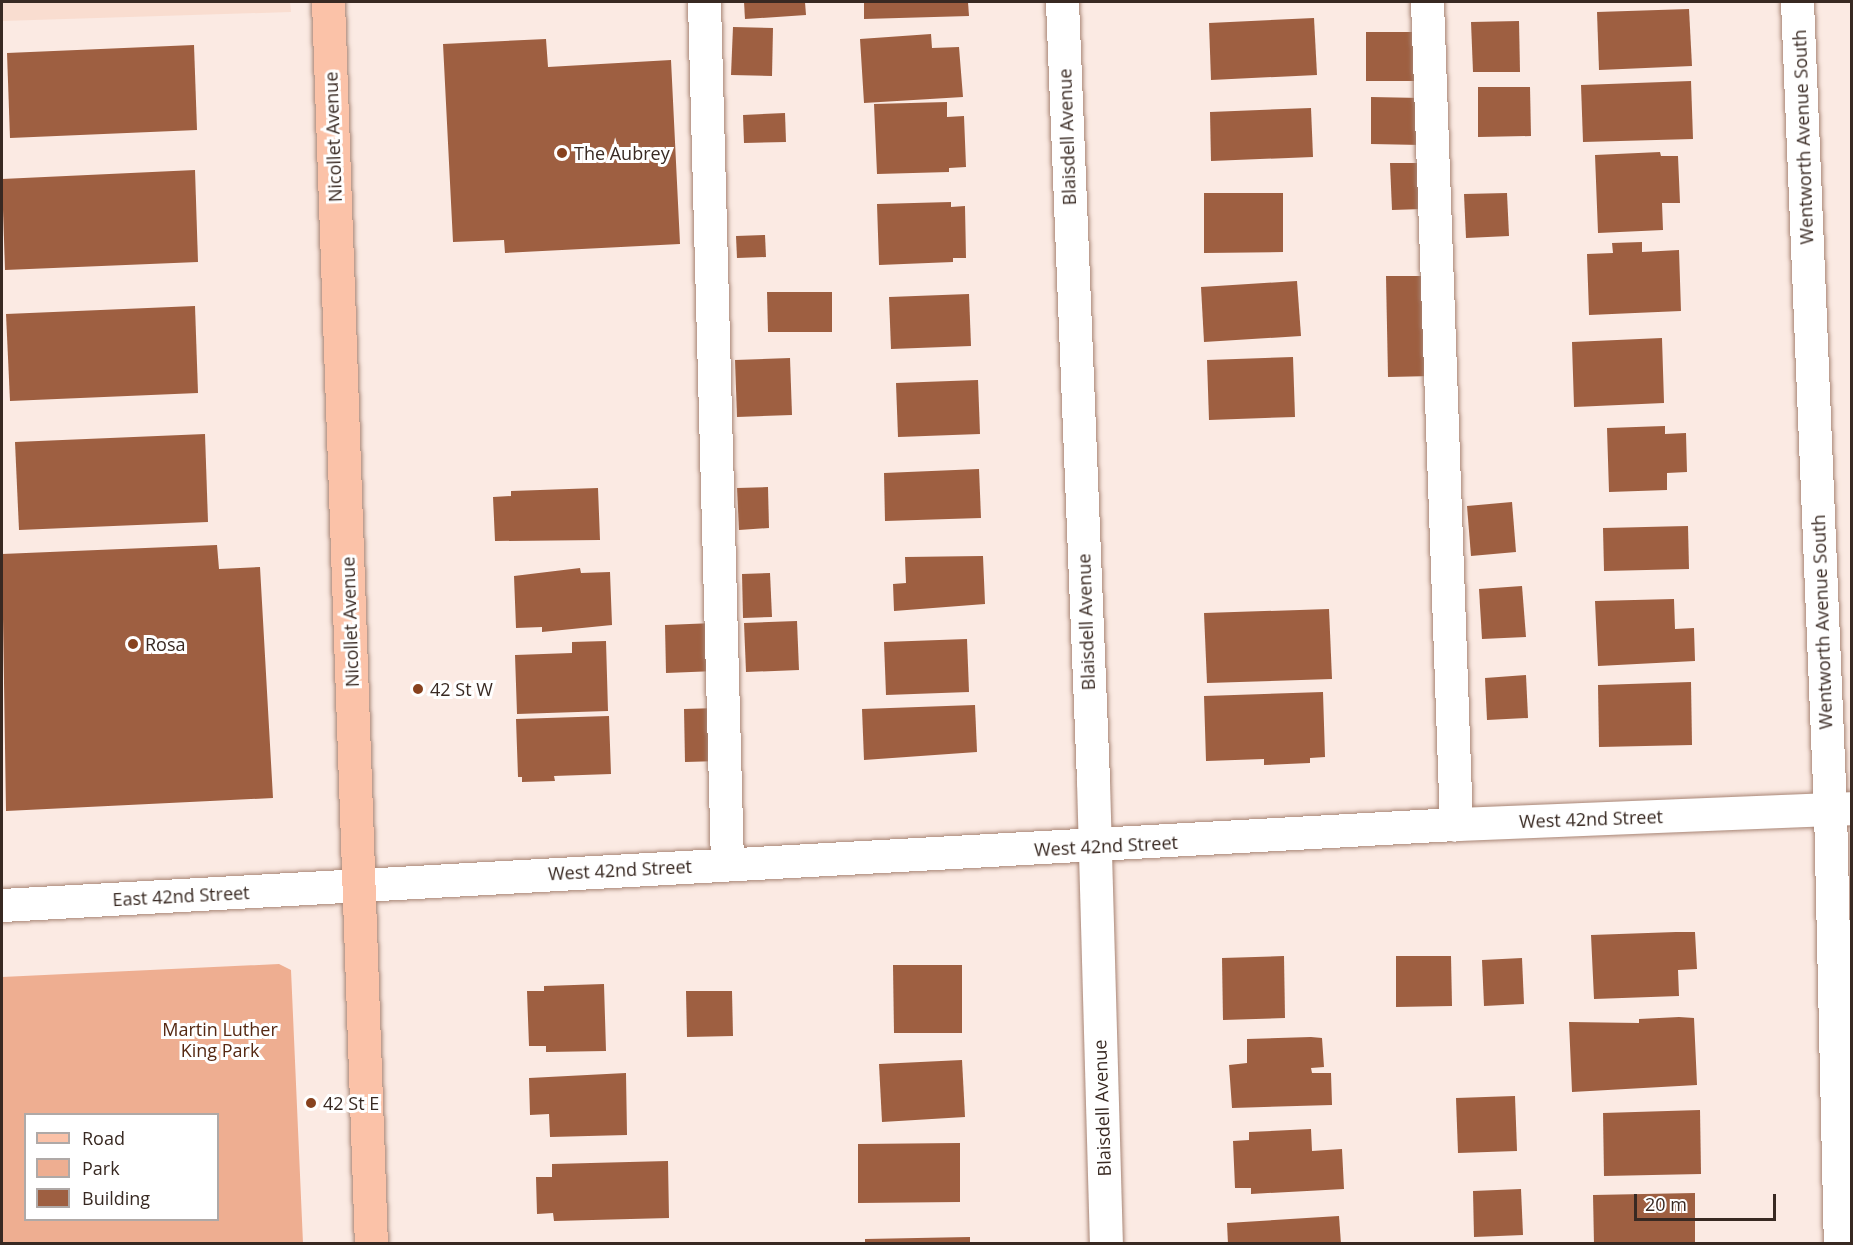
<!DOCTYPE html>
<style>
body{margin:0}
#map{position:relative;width:1853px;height:1245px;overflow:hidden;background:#fbeae3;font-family:"Open Sans",sans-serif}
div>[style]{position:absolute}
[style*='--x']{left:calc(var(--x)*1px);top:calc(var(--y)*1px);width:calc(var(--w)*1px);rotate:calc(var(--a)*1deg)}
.built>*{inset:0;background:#f9ddd0}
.green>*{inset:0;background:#eeae91}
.building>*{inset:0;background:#9e5f41}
.roads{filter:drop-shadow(0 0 2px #a88575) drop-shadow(0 0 2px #a88575)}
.minor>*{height:33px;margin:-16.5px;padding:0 16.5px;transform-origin:16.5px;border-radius:16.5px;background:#fff}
.major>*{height:33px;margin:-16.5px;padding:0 16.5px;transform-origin:16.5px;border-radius:16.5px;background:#fbc2a8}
.dots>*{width:16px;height:16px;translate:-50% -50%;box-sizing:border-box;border:3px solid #fff;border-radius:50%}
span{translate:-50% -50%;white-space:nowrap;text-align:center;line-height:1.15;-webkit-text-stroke:6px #fff;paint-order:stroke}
.street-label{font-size:18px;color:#382922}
.poi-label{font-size:18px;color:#382922}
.left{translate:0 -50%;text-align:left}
.park-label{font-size:18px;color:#552812}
.frame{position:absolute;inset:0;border:3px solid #382922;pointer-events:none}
.legend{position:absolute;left:24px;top:1113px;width:195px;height:108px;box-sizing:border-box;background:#fff;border:2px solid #afa9a7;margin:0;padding:8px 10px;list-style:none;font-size:18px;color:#382922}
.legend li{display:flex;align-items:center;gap:12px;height:30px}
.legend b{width:30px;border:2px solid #afa9a7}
.scale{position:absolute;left:1634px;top:1194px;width:142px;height:27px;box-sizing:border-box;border:3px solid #382922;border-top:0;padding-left:8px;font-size:18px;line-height:21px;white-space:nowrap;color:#382922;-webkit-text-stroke:4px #fff;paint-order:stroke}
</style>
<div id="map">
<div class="built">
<i style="clip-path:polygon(2px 2px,290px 2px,291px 12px,2px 21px)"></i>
</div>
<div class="green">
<i style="clip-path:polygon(evenodd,279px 964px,291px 970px,303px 1243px,2px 1243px,2px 977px,279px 964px,26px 1114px,218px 1114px,218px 1220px,26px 1220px,26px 1114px)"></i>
</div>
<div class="building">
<i style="clip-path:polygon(744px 2px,805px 2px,806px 15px,745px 19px)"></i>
<i style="clip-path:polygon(864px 2px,968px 2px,969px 16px,864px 19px)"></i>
<i style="clip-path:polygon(1689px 9px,1692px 66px,1599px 70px,1597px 12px)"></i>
<i style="clip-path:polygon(1314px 18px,1317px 75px,1211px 80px,1209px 23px)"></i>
<i style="clip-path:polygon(1519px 21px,1520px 72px,1473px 72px,1471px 22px)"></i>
<i style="clip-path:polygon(733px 27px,773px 28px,772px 76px,731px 75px)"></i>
<i style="clip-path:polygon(1366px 32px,1419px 32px,1419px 81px,1366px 81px)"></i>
<i style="clip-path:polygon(931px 34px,932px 48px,959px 47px,963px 97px,864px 103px,860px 39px)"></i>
<i style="clip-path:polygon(546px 39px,548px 67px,671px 60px,680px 244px,505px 253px,504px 240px,453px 242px,443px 44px)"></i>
<i style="clip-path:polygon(194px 45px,197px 130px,10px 138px,7px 53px)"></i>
<i style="clip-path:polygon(1691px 81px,1693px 139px,1583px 142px,1581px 85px)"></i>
<i style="clip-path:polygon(1478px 87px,1530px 87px,1531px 136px,1478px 137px)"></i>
<i style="clip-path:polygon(1371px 97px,1421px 98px,1421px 145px,1371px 144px)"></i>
<i style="clip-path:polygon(947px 102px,947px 117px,964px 116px,966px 167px,949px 168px,949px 172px,877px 174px,874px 104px)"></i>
<i style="clip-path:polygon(1311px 108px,1313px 157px,1211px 161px,1210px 112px)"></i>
<i style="clip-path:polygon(785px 113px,786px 142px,744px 143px,743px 115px)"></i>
<i style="clip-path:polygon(1660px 152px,1661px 156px,1678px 156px,1680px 203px,1662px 203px,1663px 230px,1598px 233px,1595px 155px)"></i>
<i style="clip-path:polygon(1390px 163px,1422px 163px,1423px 209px,1392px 210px)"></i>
<i style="clip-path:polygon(195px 170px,198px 262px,5px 270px,2px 179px)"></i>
<i style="clip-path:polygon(1204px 193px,1283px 193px,1283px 252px,1204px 253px)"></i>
<i style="clip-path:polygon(1507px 193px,1509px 236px,1466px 238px,1464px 194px)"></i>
<i style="clip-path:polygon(951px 202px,951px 207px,965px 206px,966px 258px,953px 258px,953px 262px,879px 265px,877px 204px)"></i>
<i style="clip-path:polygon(765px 235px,766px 257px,737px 258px,736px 236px)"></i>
<i style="clip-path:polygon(1642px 242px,1642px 252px,1679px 250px,1681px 311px,1589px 315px,1587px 254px,1613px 253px,1612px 243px)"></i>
<i style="clip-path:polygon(1386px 276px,1431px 276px,1433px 376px,1388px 377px)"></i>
<i style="clip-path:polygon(1297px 281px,1301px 336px,1204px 342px,1201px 287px)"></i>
<i style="clip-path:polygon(767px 292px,832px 292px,832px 332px,768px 332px)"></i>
<i style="clip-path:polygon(969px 294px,971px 346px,891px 349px,889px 297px)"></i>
<i style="clip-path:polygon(195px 306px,198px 393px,10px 401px,6px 314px)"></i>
<i style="clip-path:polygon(1662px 338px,1664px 403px,1574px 407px,1572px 342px)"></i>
<i style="clip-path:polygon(1293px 357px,1295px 417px,1209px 420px,1207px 360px)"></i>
<i style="clip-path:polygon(790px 358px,792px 415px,737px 417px,735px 360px)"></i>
<i style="clip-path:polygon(978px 380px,980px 434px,898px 437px,896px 383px)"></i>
<i style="clip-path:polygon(1665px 426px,1665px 434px,1686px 433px,1687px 472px,1667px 473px,1667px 490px,1609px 492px,1607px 428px)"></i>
<i style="clip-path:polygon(205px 434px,208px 522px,19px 530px,15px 442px)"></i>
<i style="clip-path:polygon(979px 469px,981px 518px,885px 521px,884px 473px)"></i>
<i style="clip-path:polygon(768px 487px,769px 528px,739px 530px,737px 488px)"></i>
<i style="clip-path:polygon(598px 488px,600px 540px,495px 541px,493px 497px,511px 496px,511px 491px)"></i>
<i style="clip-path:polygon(1512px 502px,1516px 552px,1471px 556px,1467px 506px)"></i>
<i style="clip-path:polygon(1688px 526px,1689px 569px,1604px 571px,1603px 528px)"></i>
<i style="clip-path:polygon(217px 545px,219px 569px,260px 567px,273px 798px,6px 811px,2px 554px)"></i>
<i style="clip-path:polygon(983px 556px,985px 604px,894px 611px,893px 584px,906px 583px,905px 557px)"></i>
<i style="clip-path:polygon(580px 568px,581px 573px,610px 572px,612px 625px,542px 632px,542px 627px,516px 628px,514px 576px)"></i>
<i style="clip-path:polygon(770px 573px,772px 617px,743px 618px,742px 574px)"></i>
<i style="clip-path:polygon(1522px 586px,1526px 637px,1482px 639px,1479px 589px)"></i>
<i style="clip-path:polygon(1674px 599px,1675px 629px,1694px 628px,1695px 661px,1598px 666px,1595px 601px)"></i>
<i style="clip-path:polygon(1329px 609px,1332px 679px,1207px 683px,1204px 613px)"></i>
<i style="clip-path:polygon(797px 621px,799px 670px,746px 672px,744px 623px)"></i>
<i style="clip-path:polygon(714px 623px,716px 671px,666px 673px,665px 625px)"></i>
<i style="clip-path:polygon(967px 639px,969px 692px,886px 695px,884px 642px)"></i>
<i style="clip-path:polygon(606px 641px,608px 711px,517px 714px,515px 655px,572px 653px,572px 642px)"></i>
<i style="clip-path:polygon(1526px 675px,1528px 718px,1487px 720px,1485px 678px)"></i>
<i style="clip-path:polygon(1691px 682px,1692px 745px,1599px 747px,1598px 685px)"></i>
<i style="clip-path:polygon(1323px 692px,1325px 757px,1310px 758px,1310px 763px,1264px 765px,1264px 759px,1206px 761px,1204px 696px)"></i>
<i style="clip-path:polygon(975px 705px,977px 752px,864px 760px,862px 709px)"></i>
<i style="clip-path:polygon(718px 708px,720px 761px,685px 762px,684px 709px)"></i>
<i style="clip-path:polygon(609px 716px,611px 774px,554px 776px,555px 781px,522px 782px,522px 777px,518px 777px,516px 719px)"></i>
<i style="clip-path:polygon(1676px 932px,1695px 932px,1697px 969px,1678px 970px,1679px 996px,1594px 999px,1591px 935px)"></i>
<i style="clip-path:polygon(1284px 956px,1285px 1018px,1223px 1020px,1222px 958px)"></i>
<i style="clip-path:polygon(1396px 956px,1451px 956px,1452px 1006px,1396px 1007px)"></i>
<i style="clip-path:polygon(1522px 958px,1524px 1004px,1484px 1006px,1482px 960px)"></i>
<i style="clip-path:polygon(893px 965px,962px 965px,962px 1033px,894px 1033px)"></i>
<i style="clip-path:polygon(604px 984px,606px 1051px,546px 1052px,546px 1046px,529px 1046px,527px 991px,544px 991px,544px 986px)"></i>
<i style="clip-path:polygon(686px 991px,732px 991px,733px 1036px,687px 1037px)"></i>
<i style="clip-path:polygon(1679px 1017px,1694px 1018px,1697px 1085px,1572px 1092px,1569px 1022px,1639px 1023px,1639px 1019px)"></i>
<i style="clip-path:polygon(1311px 1037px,1322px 1038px,1324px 1067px,1311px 1068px,1312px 1073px,1331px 1073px,1332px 1105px,1232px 1108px,1229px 1065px,1247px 1063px,1247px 1039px)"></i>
<i style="clip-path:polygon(962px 1060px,965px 1117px,882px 1122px,879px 1064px)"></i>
<i style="clip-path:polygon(626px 1073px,627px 1135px,550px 1137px,549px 1114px,530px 1115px,529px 1078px)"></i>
<i style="clip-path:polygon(1515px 1096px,1517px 1151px,1458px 1153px,1456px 1098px)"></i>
<i style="clip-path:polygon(1700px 1110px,1701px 1174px,1604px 1176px,1603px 1113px)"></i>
<i style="clip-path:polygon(1311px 1129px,1312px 1151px,1342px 1149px,1344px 1189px,1251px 1194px,1251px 1188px,1235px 1188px,1233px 1141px,1249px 1140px,1249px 1132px)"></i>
<i style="clip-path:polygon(960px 1143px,960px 1202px,858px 1203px,858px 1144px)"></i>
<i style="clip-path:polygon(668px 1161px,669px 1218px,554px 1221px,553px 1213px,537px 1214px,536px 1177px,552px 1177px,552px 1164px)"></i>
<i style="clip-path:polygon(1521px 1189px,1523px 1235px,1474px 1237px,1473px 1191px)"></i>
<i style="clip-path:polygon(1695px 1193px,1695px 1244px,1594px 1244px,1593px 1195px)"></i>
<i style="clip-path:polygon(1339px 1216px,1341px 1244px,1228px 1244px,1227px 1223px)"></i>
<i style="clip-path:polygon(970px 1237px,970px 1244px,865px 1244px,865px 1239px)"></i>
</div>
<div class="roads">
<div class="minor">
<i style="--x:704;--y:2;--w:862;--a:88.47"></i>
<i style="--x:1062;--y:2;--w:780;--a:87.72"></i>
<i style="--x:1093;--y:781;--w:463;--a:88.4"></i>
<i style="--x:1427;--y:2;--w:823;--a:87.98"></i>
<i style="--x:1797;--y:2;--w:808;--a:87.66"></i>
<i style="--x:1830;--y:809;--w:435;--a:88.7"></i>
<i style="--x:2;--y:905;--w:1456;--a:-3.19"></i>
<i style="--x:1456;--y:824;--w:396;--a:-2.3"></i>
</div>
<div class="major">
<i style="--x:328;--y:2;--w:1243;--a:88.02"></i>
</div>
</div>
<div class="dots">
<i style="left:562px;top:153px;background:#87411d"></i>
<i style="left:133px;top:644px;background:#87411d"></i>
<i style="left:418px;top:689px;background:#87411d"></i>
<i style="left:311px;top:1103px;background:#87411d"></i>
</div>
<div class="street-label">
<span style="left:333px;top:137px;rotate:-92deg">Nicollet Avenue</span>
<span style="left:1067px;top:137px;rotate:-92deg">Blaisdell Avenue</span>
<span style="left:1803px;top:137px;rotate:-92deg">Wentworth Avenue South</span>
<span style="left:350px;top:622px;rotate:-92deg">Nicollet Avenue</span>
<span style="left:1086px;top:622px;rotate:-92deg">Blaisdell Avenue</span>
<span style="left:1822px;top:622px;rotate:-92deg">Wentworth Avenue South</span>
<span style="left:1591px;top:819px;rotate:-2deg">West 42nd Street</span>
<span style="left:1106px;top:846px;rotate:-3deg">West 42nd Street</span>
<span style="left:620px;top:870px;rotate:-3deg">West 42nd Street</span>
<span style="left:181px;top:896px;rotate:-3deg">East 42nd Street</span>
<span style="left:1102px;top:1108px;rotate:-92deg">Blaisdell Avenue</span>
</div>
<div class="poi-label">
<span class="left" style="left:574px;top:153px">The Aubrey</span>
<span class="left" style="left:145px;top:644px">Rosa</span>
<span class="left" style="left:430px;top:689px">42 St W</span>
<span class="left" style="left:323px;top:1103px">42 St E</span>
</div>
<div class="park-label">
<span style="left:220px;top:1040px">Martin Luther<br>King Park</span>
</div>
<div class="frame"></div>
<ul class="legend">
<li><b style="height:8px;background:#fbc2a8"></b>Road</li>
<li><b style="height:16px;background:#eeae91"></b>Park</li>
<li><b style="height:16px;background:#9e5f41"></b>Building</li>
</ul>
<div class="scale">20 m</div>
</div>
